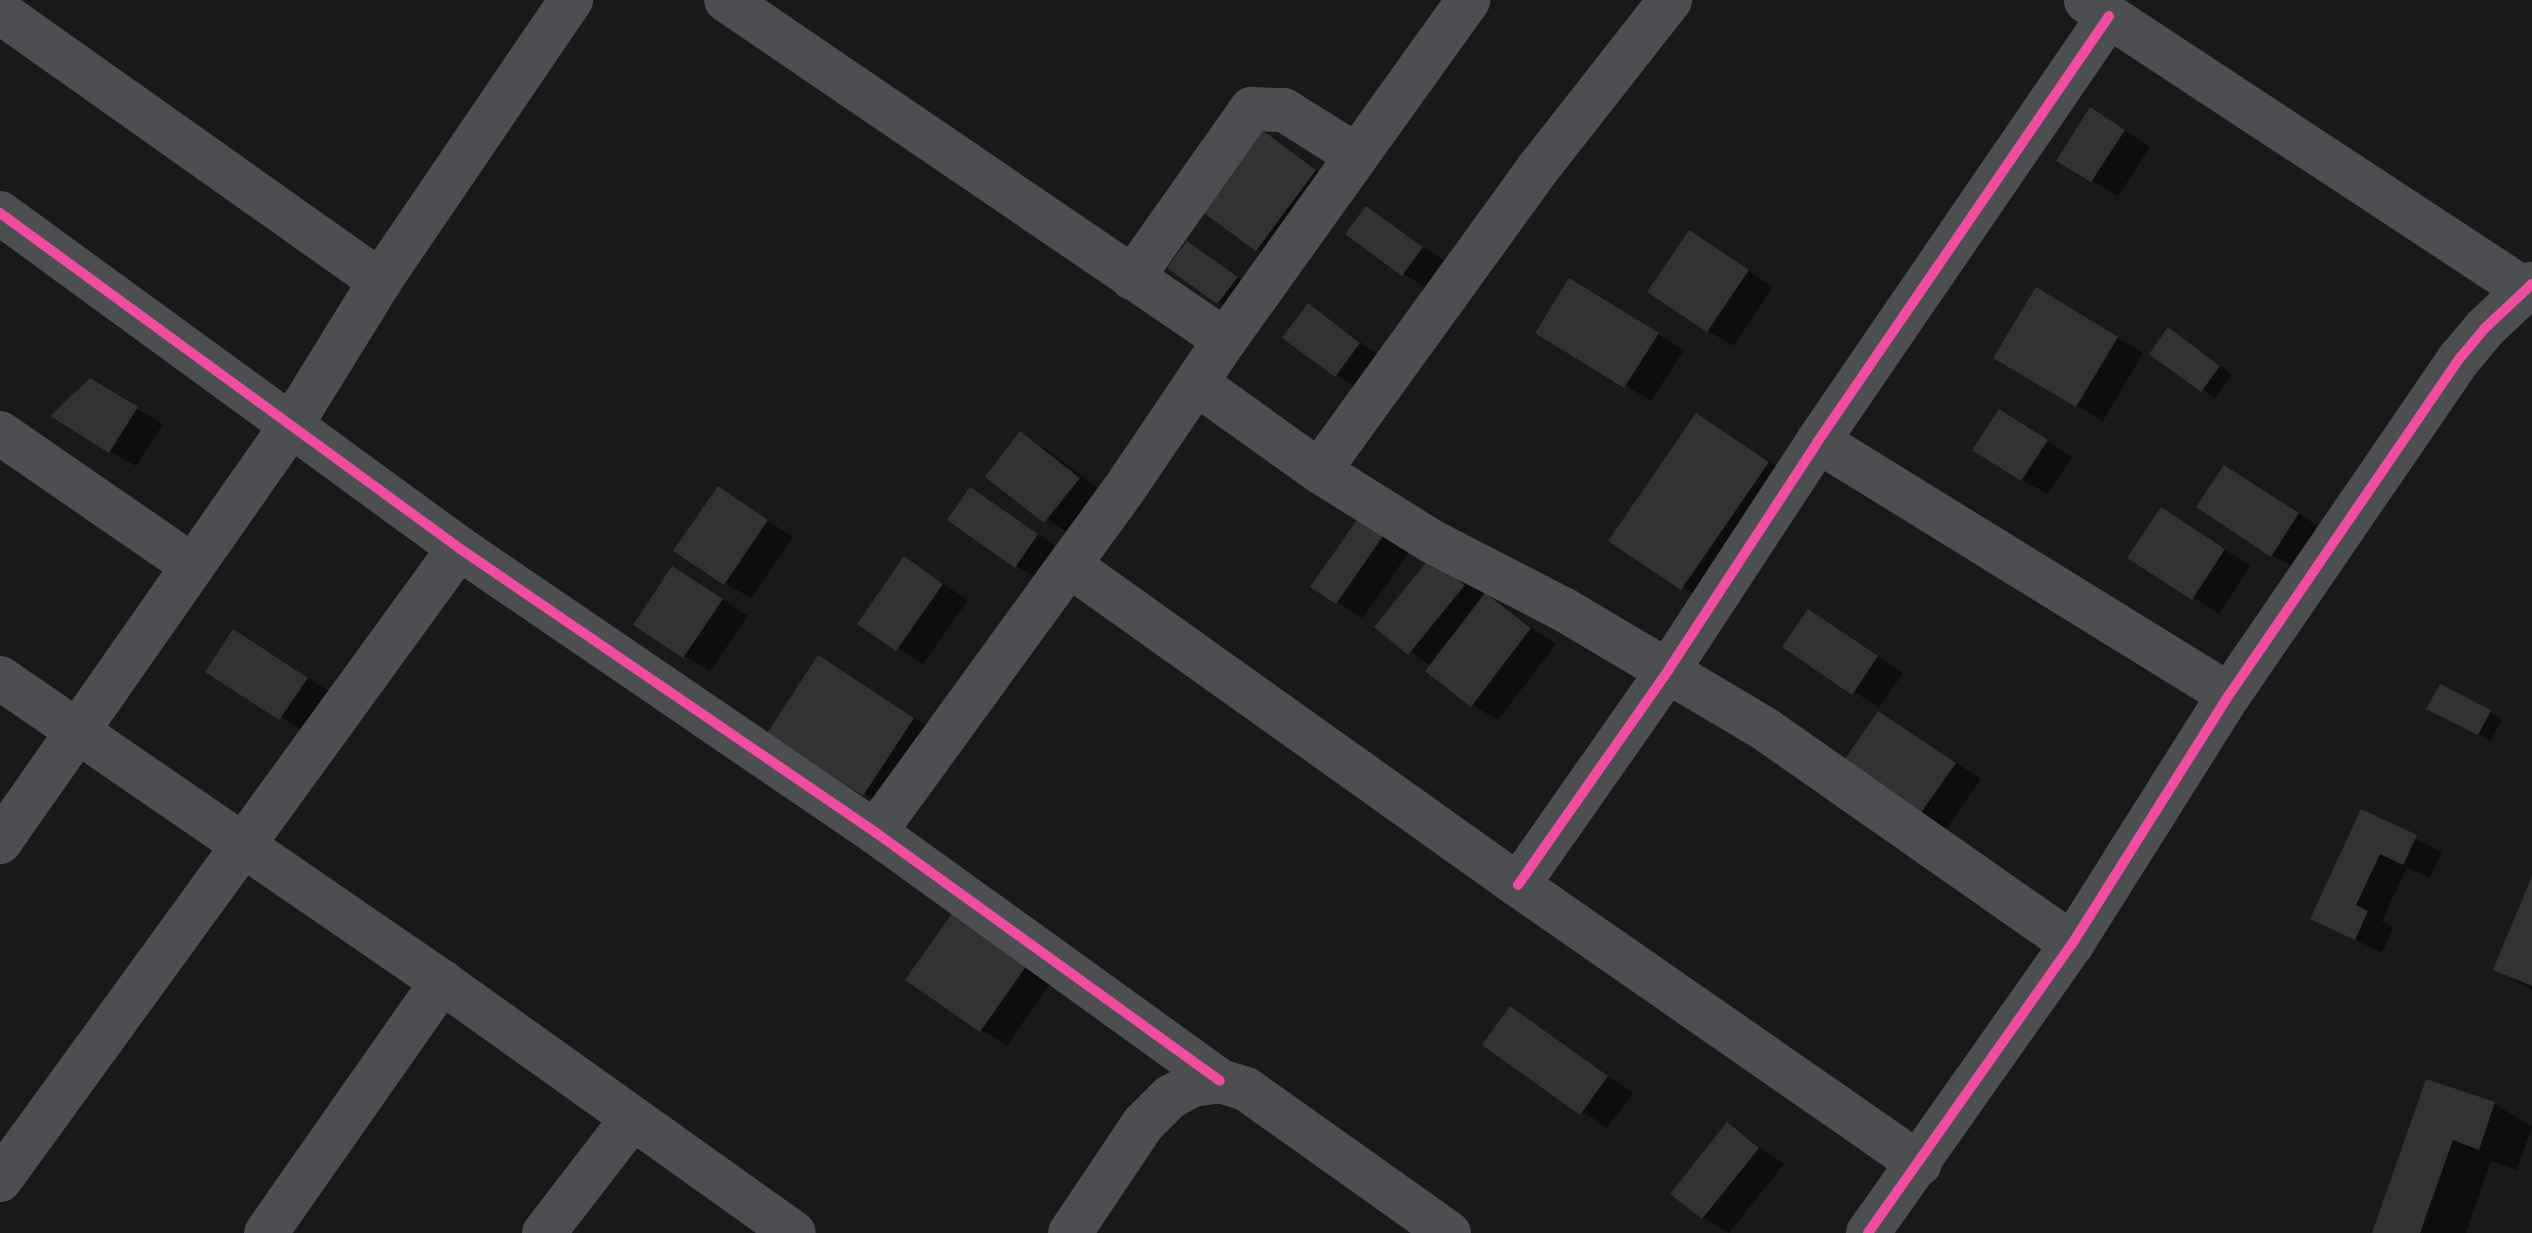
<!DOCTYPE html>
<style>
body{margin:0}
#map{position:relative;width:2532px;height:1233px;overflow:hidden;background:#191919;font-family:"Fira Sans Condensed",sans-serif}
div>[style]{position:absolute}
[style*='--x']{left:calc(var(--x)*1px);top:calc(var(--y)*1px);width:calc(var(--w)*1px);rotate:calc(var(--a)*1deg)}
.shadow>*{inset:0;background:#0007}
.building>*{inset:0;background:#323233}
.minor>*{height:44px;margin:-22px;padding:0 22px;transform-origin:22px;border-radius:22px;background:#4d4e51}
.cycleway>*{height:10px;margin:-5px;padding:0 5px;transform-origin:5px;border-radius:5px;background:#ef4d9e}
span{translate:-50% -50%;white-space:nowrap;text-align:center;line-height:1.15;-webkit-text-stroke:8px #131315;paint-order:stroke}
</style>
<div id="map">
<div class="shadow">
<i style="clip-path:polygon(2117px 125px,2150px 147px,2118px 196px,2059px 160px)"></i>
<i style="clip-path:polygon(1258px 130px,1341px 186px,1283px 264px,1257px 249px)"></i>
<i style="clip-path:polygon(1366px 209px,1448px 263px,1429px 289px,1403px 274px)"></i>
<i style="clip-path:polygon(1715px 248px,1773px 287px,1734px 346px,1708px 331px)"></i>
<i style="clip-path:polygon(1200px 250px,1249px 285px,1231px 310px,1170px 268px)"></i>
<i style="clip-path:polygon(2036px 290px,2143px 353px,2103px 421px,1996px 357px)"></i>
<i style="clip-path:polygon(1596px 296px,1684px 350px,1651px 401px,1538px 332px)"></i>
<i style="clip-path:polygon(1308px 306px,1385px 359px,1362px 390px,1336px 375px)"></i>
<i style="clip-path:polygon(2181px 337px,2232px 374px,2215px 398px,2152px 353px)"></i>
<i style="clip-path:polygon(90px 381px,163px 424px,136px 466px,110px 451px)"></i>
<i style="clip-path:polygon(1697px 415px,1806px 485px,1720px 611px,1611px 540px)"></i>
<i style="clip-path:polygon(2026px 427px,2072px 457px,2048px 494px,2022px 480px)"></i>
<i style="clip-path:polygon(1020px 434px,1046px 449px,1105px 494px,1072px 536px,987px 477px)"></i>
<i style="clip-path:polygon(2251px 482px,2324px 530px,2298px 570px,2272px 555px)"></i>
<i style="clip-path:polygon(719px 489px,793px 537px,751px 598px,725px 583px)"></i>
<i style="clip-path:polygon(970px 490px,1063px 551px,1042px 581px,1016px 566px)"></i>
<i style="clip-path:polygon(1364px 514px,1413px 546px,1363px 618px,1337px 602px)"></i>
<i style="clip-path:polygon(2187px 525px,2250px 566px,2219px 614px,2130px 557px)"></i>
<i style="clip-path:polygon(905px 559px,968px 600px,923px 664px,860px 623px)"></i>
<i style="clip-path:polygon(1457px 575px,1556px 644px,1498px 720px,1472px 705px,1431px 666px,1377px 627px)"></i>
<i style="clip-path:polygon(699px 584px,748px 616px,710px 671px,684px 656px)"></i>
<i style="clip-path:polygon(1809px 611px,1903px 673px,1879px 708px,1785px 646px)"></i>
<i style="clip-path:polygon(260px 647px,333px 694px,306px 733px,208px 671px)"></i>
<i style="clip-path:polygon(819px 658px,951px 741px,902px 816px,864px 794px)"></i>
<i style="clip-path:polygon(2490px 712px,2502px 719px,2491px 741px,2442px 716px)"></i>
<i style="clip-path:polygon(1879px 713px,1981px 779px,1942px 835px,1916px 820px)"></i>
<i style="clip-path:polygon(2362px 812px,2442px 852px,2430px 878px,2407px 867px,2382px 921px,2393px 928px,2382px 953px,2312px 918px)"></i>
<i style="clip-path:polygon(2532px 881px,2532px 990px,2495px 969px)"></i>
<i style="clip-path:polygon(953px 915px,1052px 981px,1007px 1045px,981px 1030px)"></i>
<i style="clip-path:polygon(1511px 1009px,1633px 1093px,1607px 1128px,1485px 1044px)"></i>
<i style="clip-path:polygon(2427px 1081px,2495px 1104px,2532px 1127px,2517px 1170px,2491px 1161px,2466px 1233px,2374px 1233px)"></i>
<i style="clip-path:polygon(1727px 1124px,1784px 1164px,1729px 1233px,1703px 1218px)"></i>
</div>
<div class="building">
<i style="clip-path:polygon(2090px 107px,2125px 130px,2091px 182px,2056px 161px)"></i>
<i style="clip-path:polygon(1258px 127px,1316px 170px,1256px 251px,1198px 209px)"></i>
<i style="clip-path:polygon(1366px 206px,1423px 247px,1402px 276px,1345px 234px)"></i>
<i style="clip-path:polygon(1689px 230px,1749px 270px,1707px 332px,1647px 292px)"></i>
<i style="clip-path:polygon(1187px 241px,1238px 277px,1217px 304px,1167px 268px)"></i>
<i style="clip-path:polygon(1569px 278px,1659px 333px,1624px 388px,1535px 333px)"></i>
<i style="clip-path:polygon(2036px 287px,2118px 337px,2076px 407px,1993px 358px)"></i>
<i style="clip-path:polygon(1308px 303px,1360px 343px,1335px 377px,1282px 338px)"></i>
<i style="clip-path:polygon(2168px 327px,2220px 366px,2201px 392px,2149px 354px)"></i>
<i style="clip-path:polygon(90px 378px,138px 407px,109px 453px,50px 416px)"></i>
<i style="clip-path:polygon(1999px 409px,2048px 440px,2021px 481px,1972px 450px)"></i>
<i style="clip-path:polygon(1696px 413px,1769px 462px,1681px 590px,1608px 541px)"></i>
<i style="clip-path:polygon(1020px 431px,1080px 478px,1044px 523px,985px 477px)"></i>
<i style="clip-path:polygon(2224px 465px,2299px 513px,2271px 557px,2196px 507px)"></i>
<i style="clip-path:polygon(718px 486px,768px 520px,724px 585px,673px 551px)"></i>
<i style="clip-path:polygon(970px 487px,1038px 534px,1015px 568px,947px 520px)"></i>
<i style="clip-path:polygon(2161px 507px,2225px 549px,2192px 600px,2127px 558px)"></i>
<i style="clip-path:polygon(1363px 511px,1388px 529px,1336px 604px,1310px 587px)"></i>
<i style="clip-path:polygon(904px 556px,943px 584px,896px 651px,857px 624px)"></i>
<i style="clip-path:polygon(1430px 558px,1465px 585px,1408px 655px,1374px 627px)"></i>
<i style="clip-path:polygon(672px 566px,723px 599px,683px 658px,633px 625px)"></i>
<i style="clip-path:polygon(1485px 593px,1531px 628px,1471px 707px,1425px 671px)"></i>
<i style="clip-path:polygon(1808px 609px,1878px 656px,1852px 695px,1782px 647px)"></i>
<i style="clip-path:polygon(233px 629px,308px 678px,279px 720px,205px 672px)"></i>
<i style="clip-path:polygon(818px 655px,914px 718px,863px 796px,767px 733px)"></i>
<i style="clip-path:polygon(2440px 684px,2491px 710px,2478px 735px,2426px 709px)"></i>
<i style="clip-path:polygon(1878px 711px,1956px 763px,1915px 821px,1838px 769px)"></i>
<i style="clip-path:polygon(2361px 809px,2417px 835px,2403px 865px,2380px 854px,2356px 905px,2368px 911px,2355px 940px,2310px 919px)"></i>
<i style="clip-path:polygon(2532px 876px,2532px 986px,2493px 970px)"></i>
<i style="clip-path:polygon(953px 912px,1027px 965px,980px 1032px,905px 980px)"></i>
<i style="clip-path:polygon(1510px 1006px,1608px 1076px,1580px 1115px,1482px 1045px)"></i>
<i style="clip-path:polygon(2426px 1079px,2495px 1102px,2479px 1150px,2453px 1140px,2420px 1233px,2372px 1233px)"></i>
<i style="clip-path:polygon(1727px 1122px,1759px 1148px,1702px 1219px,1670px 1194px)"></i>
</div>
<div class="minor">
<i style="--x:726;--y:0;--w:604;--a:34.27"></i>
<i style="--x:2086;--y:1;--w:524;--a:33.33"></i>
<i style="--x:0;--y:12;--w:466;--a:35.3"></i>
<i style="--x:0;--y:213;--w:568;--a:36.12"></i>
<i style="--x:459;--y:548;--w:504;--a:34.32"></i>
<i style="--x:875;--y:832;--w:425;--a:35.8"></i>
<i style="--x:1132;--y:278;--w:207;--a:-54.8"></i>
<i style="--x:1251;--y:109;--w:33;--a:2"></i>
<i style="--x:1284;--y:110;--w:86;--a:32.2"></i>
<i style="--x:1196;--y:383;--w:151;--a:35.6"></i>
<i style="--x:1319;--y:471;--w:132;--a:32"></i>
<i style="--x:1431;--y:541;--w:148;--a:27.3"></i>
<i style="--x:1563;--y:609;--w:235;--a:30.7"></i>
<i style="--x:1765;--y:729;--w:375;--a:35"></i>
<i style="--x:0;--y:433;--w:232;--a:34.6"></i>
<i style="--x:1818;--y:441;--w:483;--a:31.7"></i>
<i style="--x:1319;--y:471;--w:377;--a:-54.1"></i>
<i style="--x:1540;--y:166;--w:211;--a:-51.9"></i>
<i style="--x:1069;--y:565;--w:551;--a:35.48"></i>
<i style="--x:1518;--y:885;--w:489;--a:34.8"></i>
<i style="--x:0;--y:678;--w:536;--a:34.52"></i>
<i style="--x:442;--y:982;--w:432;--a:35.5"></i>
<i style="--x:875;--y:832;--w:422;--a:-54"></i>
<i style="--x:1123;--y:491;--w:182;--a:-56"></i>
<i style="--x:1225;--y:340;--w:418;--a:-54.4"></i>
<i style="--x:0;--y:842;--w:506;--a:-55.05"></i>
<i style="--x:290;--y:427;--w:172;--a:-58.3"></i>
<i style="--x:380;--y:281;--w:340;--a:-55.8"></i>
<i style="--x:1518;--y:885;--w:264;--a:-55"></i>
<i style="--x:1669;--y:669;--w:272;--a:-56.8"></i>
<i style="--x:1818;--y:441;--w:515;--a:-55.6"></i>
<i style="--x:0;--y:1180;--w:781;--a:-54.01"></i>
<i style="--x:266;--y:1233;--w:307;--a:-55"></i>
<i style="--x:544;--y:1233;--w:143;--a:-52.4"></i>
<i style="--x:1070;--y:1233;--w:131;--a:-56.2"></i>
<i style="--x:1143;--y:1124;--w:38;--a:-45"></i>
<i style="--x:1170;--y:1097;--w:26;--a:-28"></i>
<i style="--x:1193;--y:1085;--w:27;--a:-8"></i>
<i style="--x:1220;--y:1081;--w:27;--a:17"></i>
<i style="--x:1246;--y:1089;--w:249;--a:35.4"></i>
<i style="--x:1868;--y:1233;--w:354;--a:-54.8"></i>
<i style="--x:2072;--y:944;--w:294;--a:-57.8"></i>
<i style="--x:2229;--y:695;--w:409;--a:-55.6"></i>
<i style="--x:2460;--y:358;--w:38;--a:-50"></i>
<i style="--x:2484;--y:329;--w:66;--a:-43.2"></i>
</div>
<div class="cycleway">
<i style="--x:0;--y:213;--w:568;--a:36.12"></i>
<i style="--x:459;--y:548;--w:504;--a:34.32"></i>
<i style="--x:875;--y:832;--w:425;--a:35.8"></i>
<i style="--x:1518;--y:885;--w:264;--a:-55"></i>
<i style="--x:1669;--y:669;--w:272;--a:-56.8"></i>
<i style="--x:1818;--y:441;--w:515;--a:-55.6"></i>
<i style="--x:1868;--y:1233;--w:354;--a:-54.8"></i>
<i style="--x:2072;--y:944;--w:294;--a:-57.8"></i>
<i style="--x:2229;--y:695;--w:409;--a:-55.6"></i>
<i style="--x:2460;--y:358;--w:38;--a:-50"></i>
<i style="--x:2484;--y:329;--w:66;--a:-43.2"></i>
</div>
</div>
